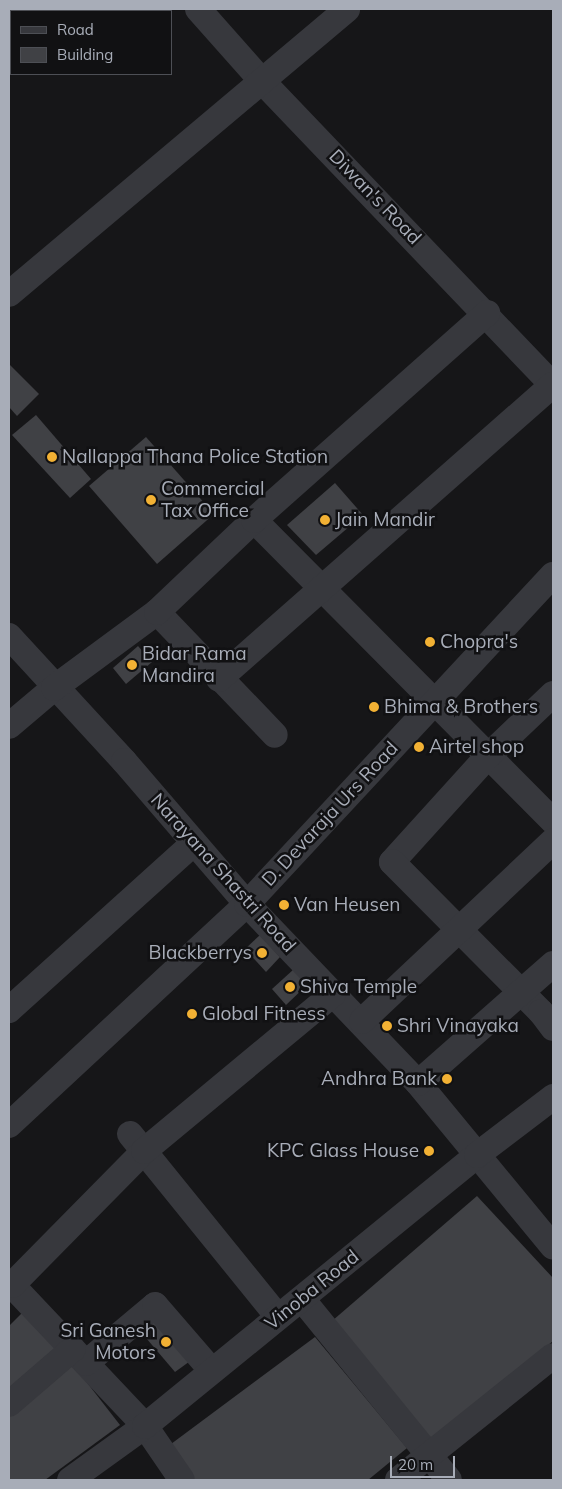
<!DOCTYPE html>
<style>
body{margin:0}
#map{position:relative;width:562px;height:1489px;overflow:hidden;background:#161618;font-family:Mulish,sans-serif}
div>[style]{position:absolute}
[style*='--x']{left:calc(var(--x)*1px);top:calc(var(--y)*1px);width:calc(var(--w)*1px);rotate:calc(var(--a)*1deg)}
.building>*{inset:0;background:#404145}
.minor>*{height:26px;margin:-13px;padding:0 13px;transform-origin:13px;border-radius:13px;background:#37383d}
.dots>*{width:14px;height:14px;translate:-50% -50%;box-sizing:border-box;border:2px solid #111113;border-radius:50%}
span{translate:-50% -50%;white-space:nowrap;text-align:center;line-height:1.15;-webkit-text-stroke:5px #111113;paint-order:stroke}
.street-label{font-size:19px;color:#a8adb8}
.poi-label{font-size:19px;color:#a8adb8}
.left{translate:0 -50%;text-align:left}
.right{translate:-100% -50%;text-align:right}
.frame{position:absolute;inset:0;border:10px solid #a8adb8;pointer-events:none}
.legend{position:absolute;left:10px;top:10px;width:162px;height:65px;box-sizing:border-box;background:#111113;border:1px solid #4d4f55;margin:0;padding:6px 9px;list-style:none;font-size:15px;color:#a8adb8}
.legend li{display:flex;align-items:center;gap:10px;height:25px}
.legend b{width:25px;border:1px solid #4d4f55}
.scale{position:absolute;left:390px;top:1456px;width:65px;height:22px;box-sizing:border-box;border:2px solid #a8adb8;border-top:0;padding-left:6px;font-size:15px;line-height:18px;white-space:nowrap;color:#a8adb8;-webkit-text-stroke:4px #111113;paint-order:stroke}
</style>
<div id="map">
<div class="building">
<i style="clip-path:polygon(9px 364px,39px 394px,17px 416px,9px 407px)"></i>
<i style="clip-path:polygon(36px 415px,91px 479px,70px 498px,12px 435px)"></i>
<i style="clip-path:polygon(146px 437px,214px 514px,157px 564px,89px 486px)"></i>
<i style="clip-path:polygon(335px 483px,363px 515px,316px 555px,287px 525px)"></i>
<i style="clip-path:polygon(138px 646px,152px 662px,126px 684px,113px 668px)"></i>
<i style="clip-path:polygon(260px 935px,280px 957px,266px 972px,245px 949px)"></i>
<i style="clip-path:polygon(294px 969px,308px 984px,286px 1005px,272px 989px)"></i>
<i style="clip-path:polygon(477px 1196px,553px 1278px,553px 1341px,431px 1444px,332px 1321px)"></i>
<i style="clip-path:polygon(155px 1305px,193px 1359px,175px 1372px,135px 1325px)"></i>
<i style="clip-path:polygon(25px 1310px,61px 1347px,9px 1390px,9px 1326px)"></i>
<i style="clip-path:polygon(315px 1337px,407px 1448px,368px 1480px,192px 1480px,167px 1447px)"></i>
<i style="clip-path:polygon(71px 1362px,120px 1425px,45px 1480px,9px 1480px,9px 1415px)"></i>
</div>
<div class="minor">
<i style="--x:198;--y:9;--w:96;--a:48.4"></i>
<i style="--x:262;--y:81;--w:421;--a:46.3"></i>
<i style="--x:9;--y:294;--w:442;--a:-40.1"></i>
<i style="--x:254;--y:520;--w:424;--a:45.2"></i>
<i style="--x:157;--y:612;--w:170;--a:46.2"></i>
<i style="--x:9;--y:636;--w:170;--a:47.4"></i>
<i style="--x:124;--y:761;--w:189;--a:49.3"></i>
<i style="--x:247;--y:904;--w:248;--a:46.3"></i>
<i style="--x:418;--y:1083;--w:212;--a:50.5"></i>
<i style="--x:219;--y:679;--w:445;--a:-41.4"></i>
<i style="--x:553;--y:694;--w:90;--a:136.4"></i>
<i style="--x:488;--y:756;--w:143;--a:132.2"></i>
<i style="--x:392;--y:862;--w:211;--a:45.2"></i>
<i style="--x:541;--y:1012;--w:20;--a:53"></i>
<i style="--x:9;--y:726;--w:59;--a:-40.2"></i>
<i style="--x:54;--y:688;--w:128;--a:-36.4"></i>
<i style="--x:157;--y:612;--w:134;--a:-43.5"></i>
<i style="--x:254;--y:520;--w:312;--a:-41.6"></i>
<i style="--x:9;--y:1010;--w:249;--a:-42.1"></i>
<i style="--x:362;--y:1021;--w:262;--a:-43.3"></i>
<i style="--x:418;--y:1083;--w:180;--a:-41.4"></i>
<i style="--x:9;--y:1125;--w:325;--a:-42.9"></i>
<i style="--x:247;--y:904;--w:449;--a:-47.1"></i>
<i style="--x:130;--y:1134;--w:235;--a:51"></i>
<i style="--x:9;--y:1282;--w:198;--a:46.6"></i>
<i style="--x:145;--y:1426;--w:65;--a:55.6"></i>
<i style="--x:12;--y:1285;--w:188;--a:-45.4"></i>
<i style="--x:144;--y:1151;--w:246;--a:-39.7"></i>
<i style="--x:302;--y:1299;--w:233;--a:50.9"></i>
<i style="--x:86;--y:1363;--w:90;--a:-40"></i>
<i style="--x:155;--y:1305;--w:87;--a:49.2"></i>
<i style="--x:9;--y:1404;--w:84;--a:-40.7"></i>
<i style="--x:70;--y:1480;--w:92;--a:-35.8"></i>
<i style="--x:145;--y:1426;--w:429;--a:-39.2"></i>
<i style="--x:477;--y:1155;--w:96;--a:-37.3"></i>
<i style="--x:398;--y:1480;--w:198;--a:-38.7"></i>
</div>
<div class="dots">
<i style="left:52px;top:457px;background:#f2b134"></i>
<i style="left:151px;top:500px;background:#f2b134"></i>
<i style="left:325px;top:520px;background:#f2b134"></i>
<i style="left:430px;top:642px;background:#f2b134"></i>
<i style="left:132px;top:665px;background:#f2b134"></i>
<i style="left:374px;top:707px;background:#f2b134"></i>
<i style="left:419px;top:747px;background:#f2b134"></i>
<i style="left:284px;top:905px;background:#f2b134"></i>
<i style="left:262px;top:953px;background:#f2b134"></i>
<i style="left:290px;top:987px;background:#f2b134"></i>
<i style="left:192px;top:1014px;background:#f2b134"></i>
<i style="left:387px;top:1026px;background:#f2b134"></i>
<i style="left:447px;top:1079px;background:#f2b134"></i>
<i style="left:429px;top:1151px;background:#f2b134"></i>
<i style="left:166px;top:1342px;background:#f2b134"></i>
</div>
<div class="street-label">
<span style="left:375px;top:197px;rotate:46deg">Diwan's Road</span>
<span style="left:330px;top:814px;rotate:-47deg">D. Devaraja Urs Road</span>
<span style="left:223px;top:873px;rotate:48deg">Narayana Shastri Road</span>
<span style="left:312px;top:1290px;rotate:-39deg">Vinoba Road</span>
</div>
<div class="poi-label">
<span class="left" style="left:62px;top:457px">Nallappa Thana Police Station</span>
<span class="left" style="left:161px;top:500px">Commercial<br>Tax Office</span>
<span class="left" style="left:335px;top:520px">Jain Mandir</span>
<span class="left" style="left:440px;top:642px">Chopra's</span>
<span class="left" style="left:142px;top:665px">Bidar Rama<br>Mandira</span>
<span class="left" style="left:384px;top:707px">Bhima &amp; Brothers</span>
<span class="left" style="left:429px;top:747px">Airtel shop</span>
<span class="left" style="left:294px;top:905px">Van Heusen</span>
<span class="right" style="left:252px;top:953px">Blackberrys</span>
<span class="left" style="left:300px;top:987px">Shiva Temple</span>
<span class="left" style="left:202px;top:1014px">Global Fitness</span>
<span class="left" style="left:397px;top:1026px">Shri Vinayaka</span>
<span class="right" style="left:437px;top:1079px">Andhra Bank</span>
<span class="right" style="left:419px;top:1151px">KPC Glass House</span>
<span class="right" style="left:156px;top:1342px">Sri Ganesh<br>Motors</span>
</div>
<div class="frame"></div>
<ul class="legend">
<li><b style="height:6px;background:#37383d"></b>Road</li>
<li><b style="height:14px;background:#404145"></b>Building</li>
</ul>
<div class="scale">20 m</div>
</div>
